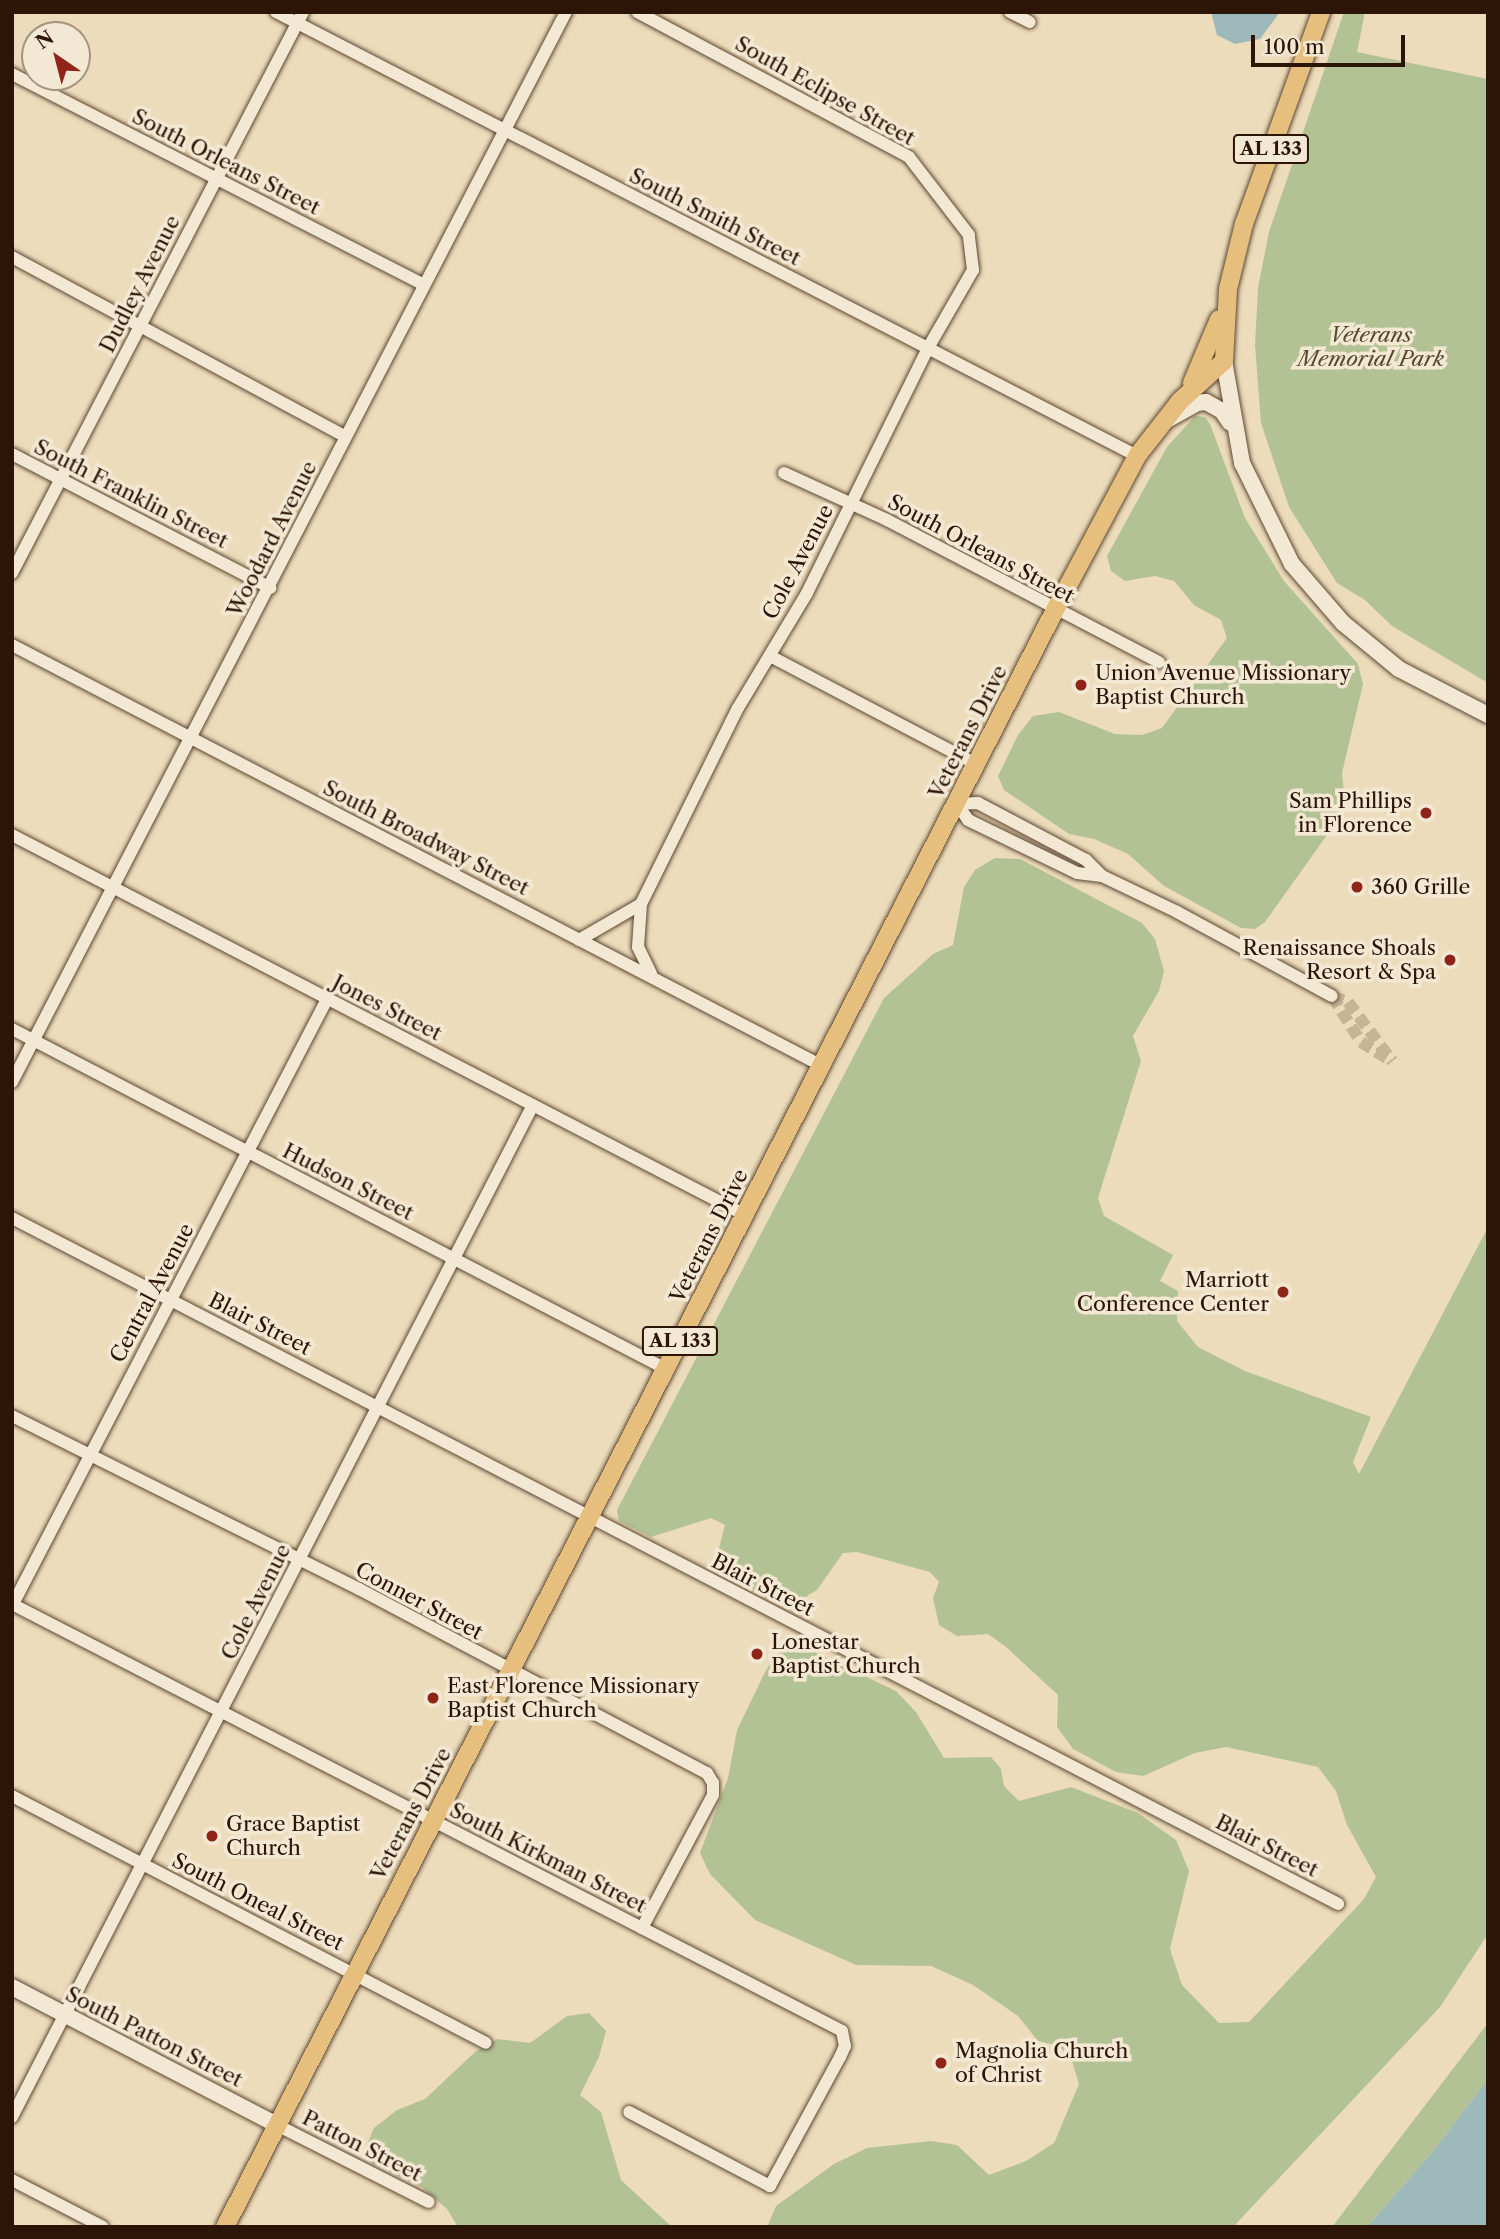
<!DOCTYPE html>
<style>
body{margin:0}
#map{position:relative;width:1500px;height:2239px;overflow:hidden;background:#eddcbb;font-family:"Libre Caslon Text",serif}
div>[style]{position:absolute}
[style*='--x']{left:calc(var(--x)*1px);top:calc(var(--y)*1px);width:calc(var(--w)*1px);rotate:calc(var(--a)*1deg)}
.green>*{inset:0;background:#b3c294}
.water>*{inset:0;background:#9db9ba}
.street-tunnel>*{height:12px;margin-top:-6px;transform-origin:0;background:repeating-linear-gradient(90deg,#c6b497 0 12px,transparent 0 18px)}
.roads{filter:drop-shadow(0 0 2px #5c4733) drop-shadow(0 0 2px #5c4733)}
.street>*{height:12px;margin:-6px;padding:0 6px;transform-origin:6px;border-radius:6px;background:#f3e8d3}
.secondary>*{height:16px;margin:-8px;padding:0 8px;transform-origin:8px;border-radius:8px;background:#f3e8d3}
.primary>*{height:18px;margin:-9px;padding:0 9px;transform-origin:9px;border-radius:9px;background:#e6be7e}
.dots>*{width:19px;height:19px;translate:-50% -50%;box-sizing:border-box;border:4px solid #f3e8d3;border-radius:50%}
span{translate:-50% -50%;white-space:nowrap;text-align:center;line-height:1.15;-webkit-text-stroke:7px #f3e8d3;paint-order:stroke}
.shield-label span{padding:2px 5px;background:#f3e8d3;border:2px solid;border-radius:5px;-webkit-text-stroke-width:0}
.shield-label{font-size:19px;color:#2c1506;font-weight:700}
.street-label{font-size:21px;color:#2c1506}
.park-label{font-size:21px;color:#544931;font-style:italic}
.poi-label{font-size:21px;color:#2c1506}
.left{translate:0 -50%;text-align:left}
.right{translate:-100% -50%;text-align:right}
.frame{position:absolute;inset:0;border:14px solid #2c1506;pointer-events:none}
.north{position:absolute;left:21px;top:21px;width:70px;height:70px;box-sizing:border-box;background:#f3e8d3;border:2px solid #a39481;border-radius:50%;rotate:325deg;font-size:19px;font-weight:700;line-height:28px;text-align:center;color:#2c1506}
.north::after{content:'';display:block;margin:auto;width:24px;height:32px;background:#8f2418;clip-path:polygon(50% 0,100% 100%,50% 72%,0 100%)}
.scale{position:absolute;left:1251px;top:35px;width:154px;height:32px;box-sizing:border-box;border:4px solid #2c1506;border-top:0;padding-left:9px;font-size:21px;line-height:24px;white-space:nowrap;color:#2c1506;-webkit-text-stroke:5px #f3e8d3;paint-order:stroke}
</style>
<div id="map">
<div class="green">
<i style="clip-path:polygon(1344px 12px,1365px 12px,1357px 52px,1488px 79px,1488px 683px,1392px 626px,1365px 600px,1337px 583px,1289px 507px,1261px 423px,1255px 345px,1258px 288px,1269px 232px)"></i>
<i style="clip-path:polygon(1195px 416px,1205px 417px,1210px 424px,1245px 518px,1284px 581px,1358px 664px,1363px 684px,1342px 773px,1345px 802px,1337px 821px,1265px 922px,1255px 929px,1241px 928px,1164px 886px,1128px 854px,1094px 839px,1069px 834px,1004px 790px,998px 776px,1018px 735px,1033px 716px,1059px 712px,1115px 734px,1142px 735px,1162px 728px,1227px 638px,1221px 620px,1194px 605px,1174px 581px,1155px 576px,1125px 581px,1111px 571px,1107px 556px,1167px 447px)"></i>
<i style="clip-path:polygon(995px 858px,1020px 859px,1142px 923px,1155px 939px,1164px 971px,1159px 991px,1133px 1036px,1141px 1061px,1098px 1198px,1104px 1216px,1173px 1255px,1160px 1281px,1178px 1291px,1177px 1321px,1198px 1347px,1245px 1371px,1371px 1417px,1353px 1462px,1359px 1474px,1488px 1227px,1488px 1934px,1440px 2007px,1233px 2227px,767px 2227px,776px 2206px,834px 2164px,867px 2148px,931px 2141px,957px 2145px,989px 2175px,1026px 2161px,1054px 2143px,1079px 2084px,1071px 2058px,1059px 2046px,1038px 2041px,1018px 2016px,973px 1985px,931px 1966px,856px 1965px,755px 1920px,710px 1874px,700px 1853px,728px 1778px,737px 1730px,766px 1670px,781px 1650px,810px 1650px,896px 1691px,916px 1712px,944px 1758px,991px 1757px,1001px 1769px,1004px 1786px,1019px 1801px,1071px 1787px,1138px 1813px,1176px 1840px,1189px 1871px,1170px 1949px,1182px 1985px,1219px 2023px,1249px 2022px,1364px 1899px,1376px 1877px,1347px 1825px,1336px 1791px,1318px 1767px,1226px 1747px,1195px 1753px,1143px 1776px,1116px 1772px,1073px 1749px,1057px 1727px,1058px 1695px,1006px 1647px,988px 1634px,957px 1636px,939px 1625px,933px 1598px,939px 1582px,930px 1572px,857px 1552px,843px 1553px,817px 1590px,802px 1599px,770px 1598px,722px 1573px,715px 1563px,725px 1525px,711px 1518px,651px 1537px,619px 1521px,617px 1510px,884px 998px,933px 954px,953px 945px,964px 887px,975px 870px)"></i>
<i style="clip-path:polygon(589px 2013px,606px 2031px,599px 2057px,580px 2095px,601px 2112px,621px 2180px,672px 2227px,458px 2227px,447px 2209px,422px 2187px,373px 2164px,363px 2154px,374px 2128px,397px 2110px,425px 2099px,475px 2052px,497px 2039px,530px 2043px,567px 2016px)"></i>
<i style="clip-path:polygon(1488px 2023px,1488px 2079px,1434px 2150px,1367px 2227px,1332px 2227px)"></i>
</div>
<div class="water">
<i style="clip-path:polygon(1211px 12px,1280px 12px,1260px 39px,1235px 44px,1217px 35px)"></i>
<i style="clip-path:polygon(1488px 2079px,1488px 2227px,1367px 2227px,1434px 2150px)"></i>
</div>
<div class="street-tunnel">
<i style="--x:1332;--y:996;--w:54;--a:57.8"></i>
<i style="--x:1361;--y:1042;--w:36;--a:32"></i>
<i style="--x:1332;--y:996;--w:17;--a:21"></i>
<i style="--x:1348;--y:1002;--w:74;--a:53.3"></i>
</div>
<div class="roads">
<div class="street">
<i style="--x:276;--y:12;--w:969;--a:27.28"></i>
<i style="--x:1010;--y:12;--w:22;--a:27"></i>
<i style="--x:12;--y:74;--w:461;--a:27.1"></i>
<i style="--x:12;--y:257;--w:378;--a:28.3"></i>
<i style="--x:12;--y:454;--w:291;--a:27.4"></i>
<i style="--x:784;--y:473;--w:113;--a:24.5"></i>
<i style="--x:887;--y:520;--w:307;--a:27.6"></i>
<i style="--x:12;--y:573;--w:632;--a:-62.58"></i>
<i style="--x:12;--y:645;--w:913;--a:27.46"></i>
<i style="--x:770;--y:656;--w:233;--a:27.7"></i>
<i style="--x:12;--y:835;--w:826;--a:27.4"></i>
<i style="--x:1102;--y:876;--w:23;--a:-135"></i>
<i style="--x:1086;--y:860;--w:122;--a:-152.2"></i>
<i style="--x:978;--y:803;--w:21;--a:177"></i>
<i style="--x:957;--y:804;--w:19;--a:55"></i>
<i style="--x:968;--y:820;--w:121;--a:25.9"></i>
<i style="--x:1077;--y:873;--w:25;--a:7"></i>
<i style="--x:1102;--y:876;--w:83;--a:25.6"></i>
<i style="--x:1177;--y:912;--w:176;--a:28.5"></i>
<i style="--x:641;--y:904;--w:43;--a:94"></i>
<i style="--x:638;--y:947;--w:30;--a:64"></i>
<i style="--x:579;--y:940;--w:72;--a:-30.1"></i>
<i style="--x:641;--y:904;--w:219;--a:-63.7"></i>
<i style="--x:738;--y:708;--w:134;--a:-59"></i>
<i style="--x:807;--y:593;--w:273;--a:-63.7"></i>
<i style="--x:928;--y:348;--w:90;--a:-60"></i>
<i style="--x:973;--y:270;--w:35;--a:-97"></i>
<i style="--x:969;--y:235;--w:98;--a:-127.6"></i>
<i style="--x:909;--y:157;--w:308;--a:-151.9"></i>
<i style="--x:12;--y:1029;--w:737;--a:27.47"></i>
<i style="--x:12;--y:1082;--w:1205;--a:-62.63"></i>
<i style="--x:12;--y:1218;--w:1493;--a:27.35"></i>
<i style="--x:12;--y:1416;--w:388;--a:26.5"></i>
<i style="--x:359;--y:1589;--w:394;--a:27.9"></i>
<i style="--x:707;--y:1773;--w:12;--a:59"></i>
<i style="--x:713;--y:1783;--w:12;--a:90"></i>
<i style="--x:713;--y:1795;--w:151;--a:118.1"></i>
<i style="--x:12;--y:1604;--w:933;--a:27.22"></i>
<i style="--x:842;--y:2031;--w:15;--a:79"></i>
<i style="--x:845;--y:2046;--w:12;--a:114"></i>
<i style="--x:840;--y:2057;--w:147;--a:118.5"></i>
<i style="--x:770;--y:2186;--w:159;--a:-152.3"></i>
<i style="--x:12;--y:1606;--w:684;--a:-62.57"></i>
<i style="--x:12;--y:1796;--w:534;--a:27.52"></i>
<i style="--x:12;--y:2117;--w:1138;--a:-62.76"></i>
<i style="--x:277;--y:2125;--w:170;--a:26.9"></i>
<i style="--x:12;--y:2180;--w:102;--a:27.3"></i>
</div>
<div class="secondary">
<i style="--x:1224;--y:361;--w:104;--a:80"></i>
<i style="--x:1242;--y:463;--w:113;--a:63.7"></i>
<i style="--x:1292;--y:564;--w:78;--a:49.2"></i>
<i style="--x:1343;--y:623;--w:72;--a:39.4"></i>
<i style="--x:1399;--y:669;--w:100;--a:27.3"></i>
<i style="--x:1165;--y:421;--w:37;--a:-29"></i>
<i style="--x:1197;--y:403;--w:9;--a:-6"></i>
<i style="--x:1206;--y:402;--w:18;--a:29"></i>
<i style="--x:1222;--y:411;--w:14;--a:56"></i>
<i style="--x:12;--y:1987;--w:299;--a:27.5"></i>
</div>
<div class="primary">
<i style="--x:1192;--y:383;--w:69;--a:-67.1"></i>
<i style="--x:225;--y:2227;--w:1820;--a:-62.83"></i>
<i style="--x:1056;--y:608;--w:172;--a:-61.9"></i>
<i style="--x:1137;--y:456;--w:70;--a:-52"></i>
<i style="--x:1180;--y:401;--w:59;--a:-42.3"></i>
<i style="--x:1224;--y:361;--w:72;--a:-86.8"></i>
<i style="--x:1228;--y:289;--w:67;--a:-76.2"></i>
<i style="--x:1244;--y:224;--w:226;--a:-70"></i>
</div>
</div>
<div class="dots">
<i style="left:1081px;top:685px;background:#8f2418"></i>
<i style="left:1426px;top:813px;background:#8f2418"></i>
<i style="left:1357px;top:887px;background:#8f2418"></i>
<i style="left:1450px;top:960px;background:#8f2418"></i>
<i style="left:1283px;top:1292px;background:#8f2418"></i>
<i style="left:757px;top:1654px;background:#8f2418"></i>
<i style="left:433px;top:1698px;background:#8f2418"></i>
<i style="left:212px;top:1836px;background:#8f2418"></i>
<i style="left:941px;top:2063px;background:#8f2418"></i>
</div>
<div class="shield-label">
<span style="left:1271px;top:149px">AL 133</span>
<span style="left:680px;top:1341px">AL 133</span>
</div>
<div class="street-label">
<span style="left:825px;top:91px;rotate:29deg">South Eclipse Street</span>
<span style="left:226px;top:162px;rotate:27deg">South Orleans Street</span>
<span style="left:715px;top:217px;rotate:27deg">South Smith Street</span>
<span style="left:140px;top:284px;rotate:-63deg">Dudley Avenue</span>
<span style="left:131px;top:494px;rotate:27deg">South Franklin Street</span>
<span style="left:272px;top:539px;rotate:-63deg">Woodard Avenue</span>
<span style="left:981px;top:549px;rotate:28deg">South Orleans Street</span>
<span style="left:798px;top:562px;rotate:-62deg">Cole Avenue</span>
<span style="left:968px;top:732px;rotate:-63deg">Veterans Drive</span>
<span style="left:426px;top:838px;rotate:27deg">South Broadway Street</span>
<span style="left:387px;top:1008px;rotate:27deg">Jones Street</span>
<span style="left:348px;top:1182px;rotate:27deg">Hudson Street</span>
<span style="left:709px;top:1236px;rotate:-63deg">Veterans Drive</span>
<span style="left:152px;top:1293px;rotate:-62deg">Central Avenue</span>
<span style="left:260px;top:1324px;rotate:27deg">Blair Street</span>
<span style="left:763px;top:1585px;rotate:27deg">Blair Street</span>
<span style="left:419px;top:1601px;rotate:28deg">Conner Street</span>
<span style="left:256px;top:1602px;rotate:-63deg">Cole Avenue</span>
<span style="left:411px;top:1814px;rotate:-62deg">Veterans Drive</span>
<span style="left:1267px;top:1846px;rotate:27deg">Blair Street</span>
<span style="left:548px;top:1858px;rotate:27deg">South Kirkman Street</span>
<span style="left:258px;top:1902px;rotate:27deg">South Oneal Street</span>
<span style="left:154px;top:2037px;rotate:27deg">South Patton Street</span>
<span style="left:362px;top:2146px;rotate:27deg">Patton Street</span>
</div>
<div class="park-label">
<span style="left:1371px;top:347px">Veterans<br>Memorial Park</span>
</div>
<div class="poi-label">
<span class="left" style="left:1095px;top:685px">Union Avenue Missionary<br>Baptist Church</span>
<span class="right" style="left:1412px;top:813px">Sam Phillips<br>in Florence</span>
<span class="left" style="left:1371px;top:887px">360 Grille</span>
<span class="right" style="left:1436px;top:960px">Renaissance Shoals<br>Resort &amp; Spa</span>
<span class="right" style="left:1269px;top:1292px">Marriott<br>Conference Center</span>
<span class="left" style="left:771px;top:1654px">Lonestar<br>Baptist Church</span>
<span class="left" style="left:447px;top:1698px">East Florence Missionary<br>Baptist Church</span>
<span class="left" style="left:226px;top:1836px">Grace Baptist<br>Church</span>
<span class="left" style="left:955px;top:2063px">Magnolia Church<br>of Christ</span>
</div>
<div class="frame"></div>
<div class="north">N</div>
<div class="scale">100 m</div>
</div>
